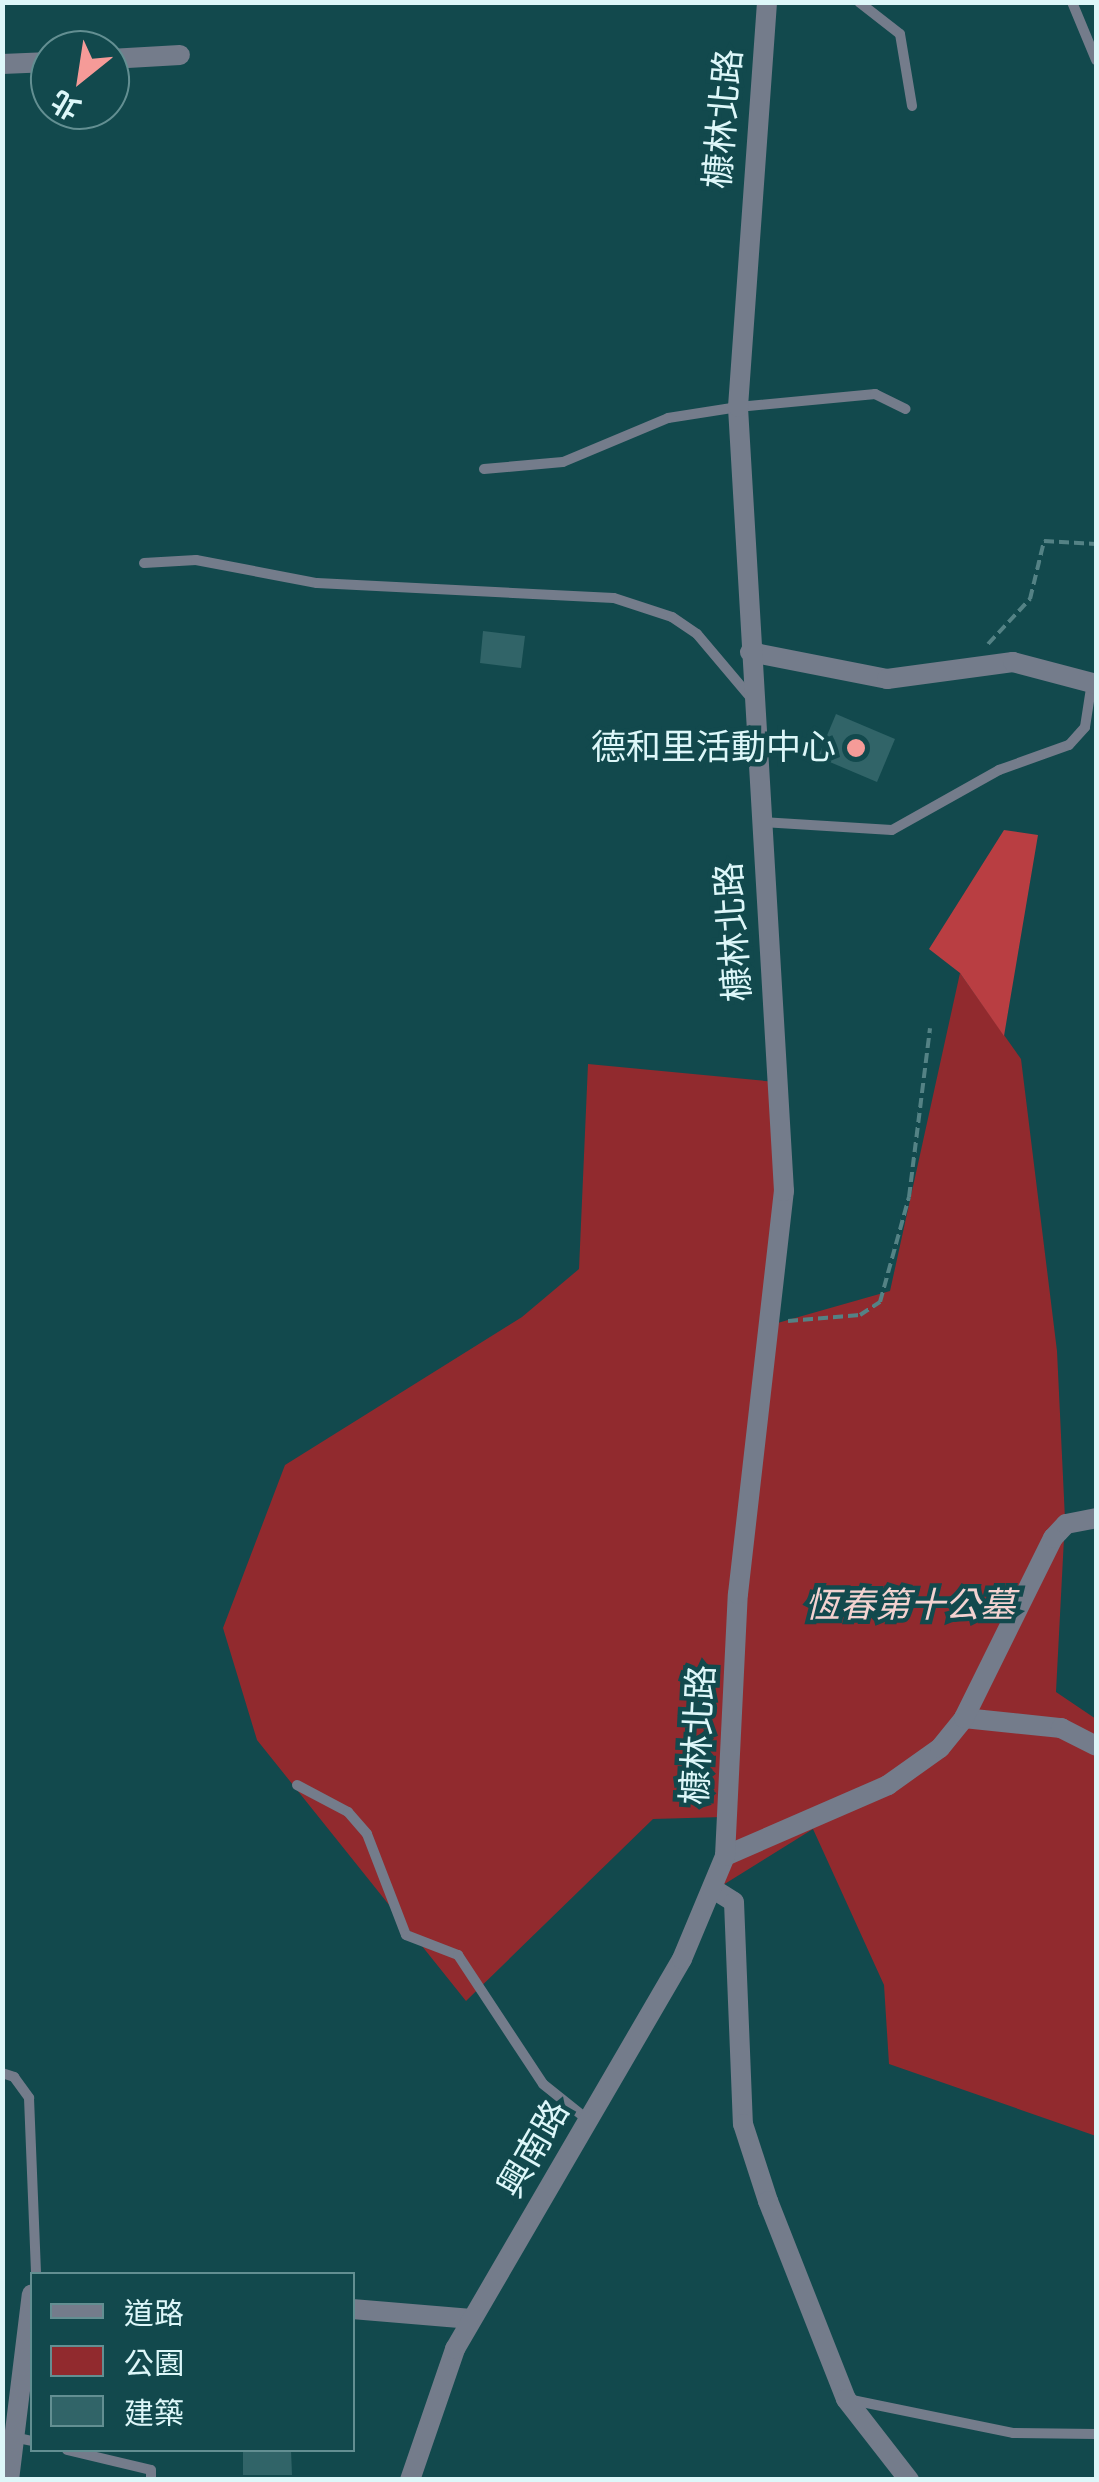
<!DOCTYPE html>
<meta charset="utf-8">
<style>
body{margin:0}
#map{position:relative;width:1099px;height:2482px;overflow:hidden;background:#12494d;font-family:"Crimson Pro","Noto Sans TC",serif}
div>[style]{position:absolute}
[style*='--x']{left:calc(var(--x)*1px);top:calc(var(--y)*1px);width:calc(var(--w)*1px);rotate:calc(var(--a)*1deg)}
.green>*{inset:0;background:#912a2e}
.forest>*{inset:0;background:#b93e42}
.building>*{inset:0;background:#316468}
.path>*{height:4px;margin-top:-2px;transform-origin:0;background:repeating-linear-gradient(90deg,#548285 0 10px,transparent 0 15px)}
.service>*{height:10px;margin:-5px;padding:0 5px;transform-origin:5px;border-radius:5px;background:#747c8b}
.minor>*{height:20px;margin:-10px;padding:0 10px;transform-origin:10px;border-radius:10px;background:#747c8b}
.tertiary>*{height:20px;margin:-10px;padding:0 10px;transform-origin:10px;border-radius:10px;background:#747c8b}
.dots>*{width:28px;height:28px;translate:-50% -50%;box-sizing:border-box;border:5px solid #12494d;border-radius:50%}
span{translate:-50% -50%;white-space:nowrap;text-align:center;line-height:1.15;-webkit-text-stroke:9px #12494d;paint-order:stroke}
.street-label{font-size:35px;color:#ddf7f9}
.poi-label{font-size:35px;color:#ddf7f9}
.right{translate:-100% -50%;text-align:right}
.park-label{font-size:35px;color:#f3d2d0;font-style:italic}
.frame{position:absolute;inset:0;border:5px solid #ddf7f9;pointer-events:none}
.legend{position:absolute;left:30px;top:2272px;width:325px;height:180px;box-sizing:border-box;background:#12494d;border:2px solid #638f92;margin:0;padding:12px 18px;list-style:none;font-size:30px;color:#ddf7f9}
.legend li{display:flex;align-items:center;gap:20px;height:50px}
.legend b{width:50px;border:2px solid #638f92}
.north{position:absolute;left:30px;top:30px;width:100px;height:100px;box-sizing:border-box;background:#12494d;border:2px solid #638f92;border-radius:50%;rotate:210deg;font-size:28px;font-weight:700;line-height:40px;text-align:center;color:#ddf7f9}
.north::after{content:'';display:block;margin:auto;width:35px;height:45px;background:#f59b98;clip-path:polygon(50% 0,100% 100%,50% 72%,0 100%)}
</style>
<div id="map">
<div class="green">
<i style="clip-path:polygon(960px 973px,1021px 1059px,1057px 1351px,1065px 1519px,1056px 1692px,1096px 1719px,1096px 2136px,889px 2064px,884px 1985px,813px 1829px,715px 1890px,723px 1817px,653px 1819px,466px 2001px,257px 1740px,223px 1628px,285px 1465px,522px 1317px,579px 1269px,588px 1064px,776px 1082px,774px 1324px,890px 1291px)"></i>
</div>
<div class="forest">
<i style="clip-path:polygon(1004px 830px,1038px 835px,1004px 1036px,960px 973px,929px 949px)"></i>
</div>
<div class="building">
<i style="clip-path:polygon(483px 631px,525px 636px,521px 668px,480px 663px)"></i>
<i style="clip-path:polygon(836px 714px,895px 739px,877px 782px,818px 757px)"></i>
<i style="clip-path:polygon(243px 2450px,291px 2450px,292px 2475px,243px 2475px)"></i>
</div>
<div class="path">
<i style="--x:988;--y:644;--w:62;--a:-47"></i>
<i style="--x:1030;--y:599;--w:60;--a:-76.4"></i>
<i style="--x:1044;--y:541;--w:52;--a:3.3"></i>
<i style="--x:788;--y:1321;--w:72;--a:-4.8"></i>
<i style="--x:860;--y:1315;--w:24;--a:-33"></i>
<i style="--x:880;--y:1302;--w:109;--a:-74.6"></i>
<i style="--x:909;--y:1197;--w:170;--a:-82.9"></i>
</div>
<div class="service">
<i style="--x:859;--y:2;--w:52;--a:38"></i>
<i style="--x:900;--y:34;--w:73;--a:80.5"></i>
<i style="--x:1072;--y:2;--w:63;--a:67.5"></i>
<i style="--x:484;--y:469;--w:79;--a:-5.1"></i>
<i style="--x:563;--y:462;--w:114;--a:-22.7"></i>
<i style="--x:668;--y:418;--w:71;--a:-8.9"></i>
<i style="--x:738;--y:407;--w:138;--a:-5.4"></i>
<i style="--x:875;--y:394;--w:34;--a:26"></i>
<i style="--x:144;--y:563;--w:52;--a:-3.3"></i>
<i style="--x:196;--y:560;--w:123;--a:10.8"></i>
<i style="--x:317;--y:583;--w:297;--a:2.9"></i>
<i style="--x:614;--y:598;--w:61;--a:18.1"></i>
<i style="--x:672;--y:617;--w:30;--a:34"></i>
<i style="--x:697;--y:634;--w:85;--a:49.8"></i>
<i style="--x:761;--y:822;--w:131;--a:3.5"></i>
<i style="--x:892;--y:830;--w:123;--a:-29.3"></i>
<i style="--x:999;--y:770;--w:74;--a:-19.7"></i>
<i style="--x:1069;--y:745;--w:24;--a:-48"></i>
<i style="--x:1085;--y:727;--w:46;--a:-81.2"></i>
<i style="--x:297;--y:1785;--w:58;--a:27.9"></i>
<i style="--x:348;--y:1812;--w:29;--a:49"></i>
<i style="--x:367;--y:1834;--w:108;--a:68.9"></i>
<i style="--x:406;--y:1935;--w:56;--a:21"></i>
<i style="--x:458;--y:1955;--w:154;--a:56.6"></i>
<i style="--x:543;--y:2084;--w:58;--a:38.7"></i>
<i style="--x:2;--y:2073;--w:13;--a:18"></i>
<i style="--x:14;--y:2077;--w:26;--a:54"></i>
<i style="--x:29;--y:2098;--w:176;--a:87.7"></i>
<i style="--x:852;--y:2400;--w:164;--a:11.6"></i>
<i style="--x:1013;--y:2433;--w:83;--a:0.7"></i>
<i style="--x:13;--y:2437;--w:19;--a:12"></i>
<i style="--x:67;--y:2450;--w:86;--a:13.4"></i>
<i style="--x:151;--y:2470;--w:10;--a:90"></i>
</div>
<div class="minor">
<i style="--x:110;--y:59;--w:70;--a:-3.3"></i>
<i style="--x:2;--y:64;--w:48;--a:-2.4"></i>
<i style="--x:750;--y:652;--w:140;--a:11.1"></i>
<i style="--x:887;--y:679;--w:127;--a:-7.7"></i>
<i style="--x:1013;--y:662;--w:86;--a:14.8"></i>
<i style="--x:964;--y:1718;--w:98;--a:5.9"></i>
<i style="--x:1061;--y:1728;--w:39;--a:27"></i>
<i style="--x:725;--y:1856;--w:178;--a:-23.5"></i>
<i style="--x:888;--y:1785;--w:64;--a:-35.4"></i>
<i style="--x:940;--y:1748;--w:38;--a:-51"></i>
<i style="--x:964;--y:1718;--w:201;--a:-63.7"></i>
<i style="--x:1053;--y:1538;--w:19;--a:-47"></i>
<i style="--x:1066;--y:1524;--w:31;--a:-11"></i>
<i style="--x:715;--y:1890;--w:22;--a:32"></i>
<i style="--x:734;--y:1902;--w:222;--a:87.7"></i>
<i style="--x:743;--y:2124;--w:81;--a:72"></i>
<i style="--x:768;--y:2201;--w:213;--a:68.5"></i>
<i style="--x:846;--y:2399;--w:103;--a:52.1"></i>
<i style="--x:352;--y:2309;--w:120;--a:4.8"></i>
<i style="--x:9;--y:2480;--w:187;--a:-83"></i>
</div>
<div class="tertiary">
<i style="--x:410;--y:2480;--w:139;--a:-71"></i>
<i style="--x:455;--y:2349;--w:451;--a:-59.8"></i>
<i style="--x:682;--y:1959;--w:112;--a:-67.3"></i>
<i style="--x:725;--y:1856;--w:262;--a:-87.2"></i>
<i style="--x:738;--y:1594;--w:406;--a:-83.5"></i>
<i style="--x:784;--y:1191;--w:785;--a:-93.36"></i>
<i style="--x:738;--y:407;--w:406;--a:-85.9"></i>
</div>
<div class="dots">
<i style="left:856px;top:748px;background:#f59b98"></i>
</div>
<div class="street-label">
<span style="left:724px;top:119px;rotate:-85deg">槺林北路</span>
<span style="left:734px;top:932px;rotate:-94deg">槺林北路</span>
<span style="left:699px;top:1735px;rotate:-87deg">槺林北路</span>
<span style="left:534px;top:2149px;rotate:-60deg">興南路</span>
</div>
<div class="poi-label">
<span class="right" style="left:836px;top:748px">德和里活動中心</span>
</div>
<div class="park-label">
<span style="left:910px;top:1606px">恆春第十公墓</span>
</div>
<div class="frame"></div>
<ul class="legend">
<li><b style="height:12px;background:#747c8b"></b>道路</li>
<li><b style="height:28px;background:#912a2e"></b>公園</li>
<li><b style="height:28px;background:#316468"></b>建築</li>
</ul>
<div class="north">北</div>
</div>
